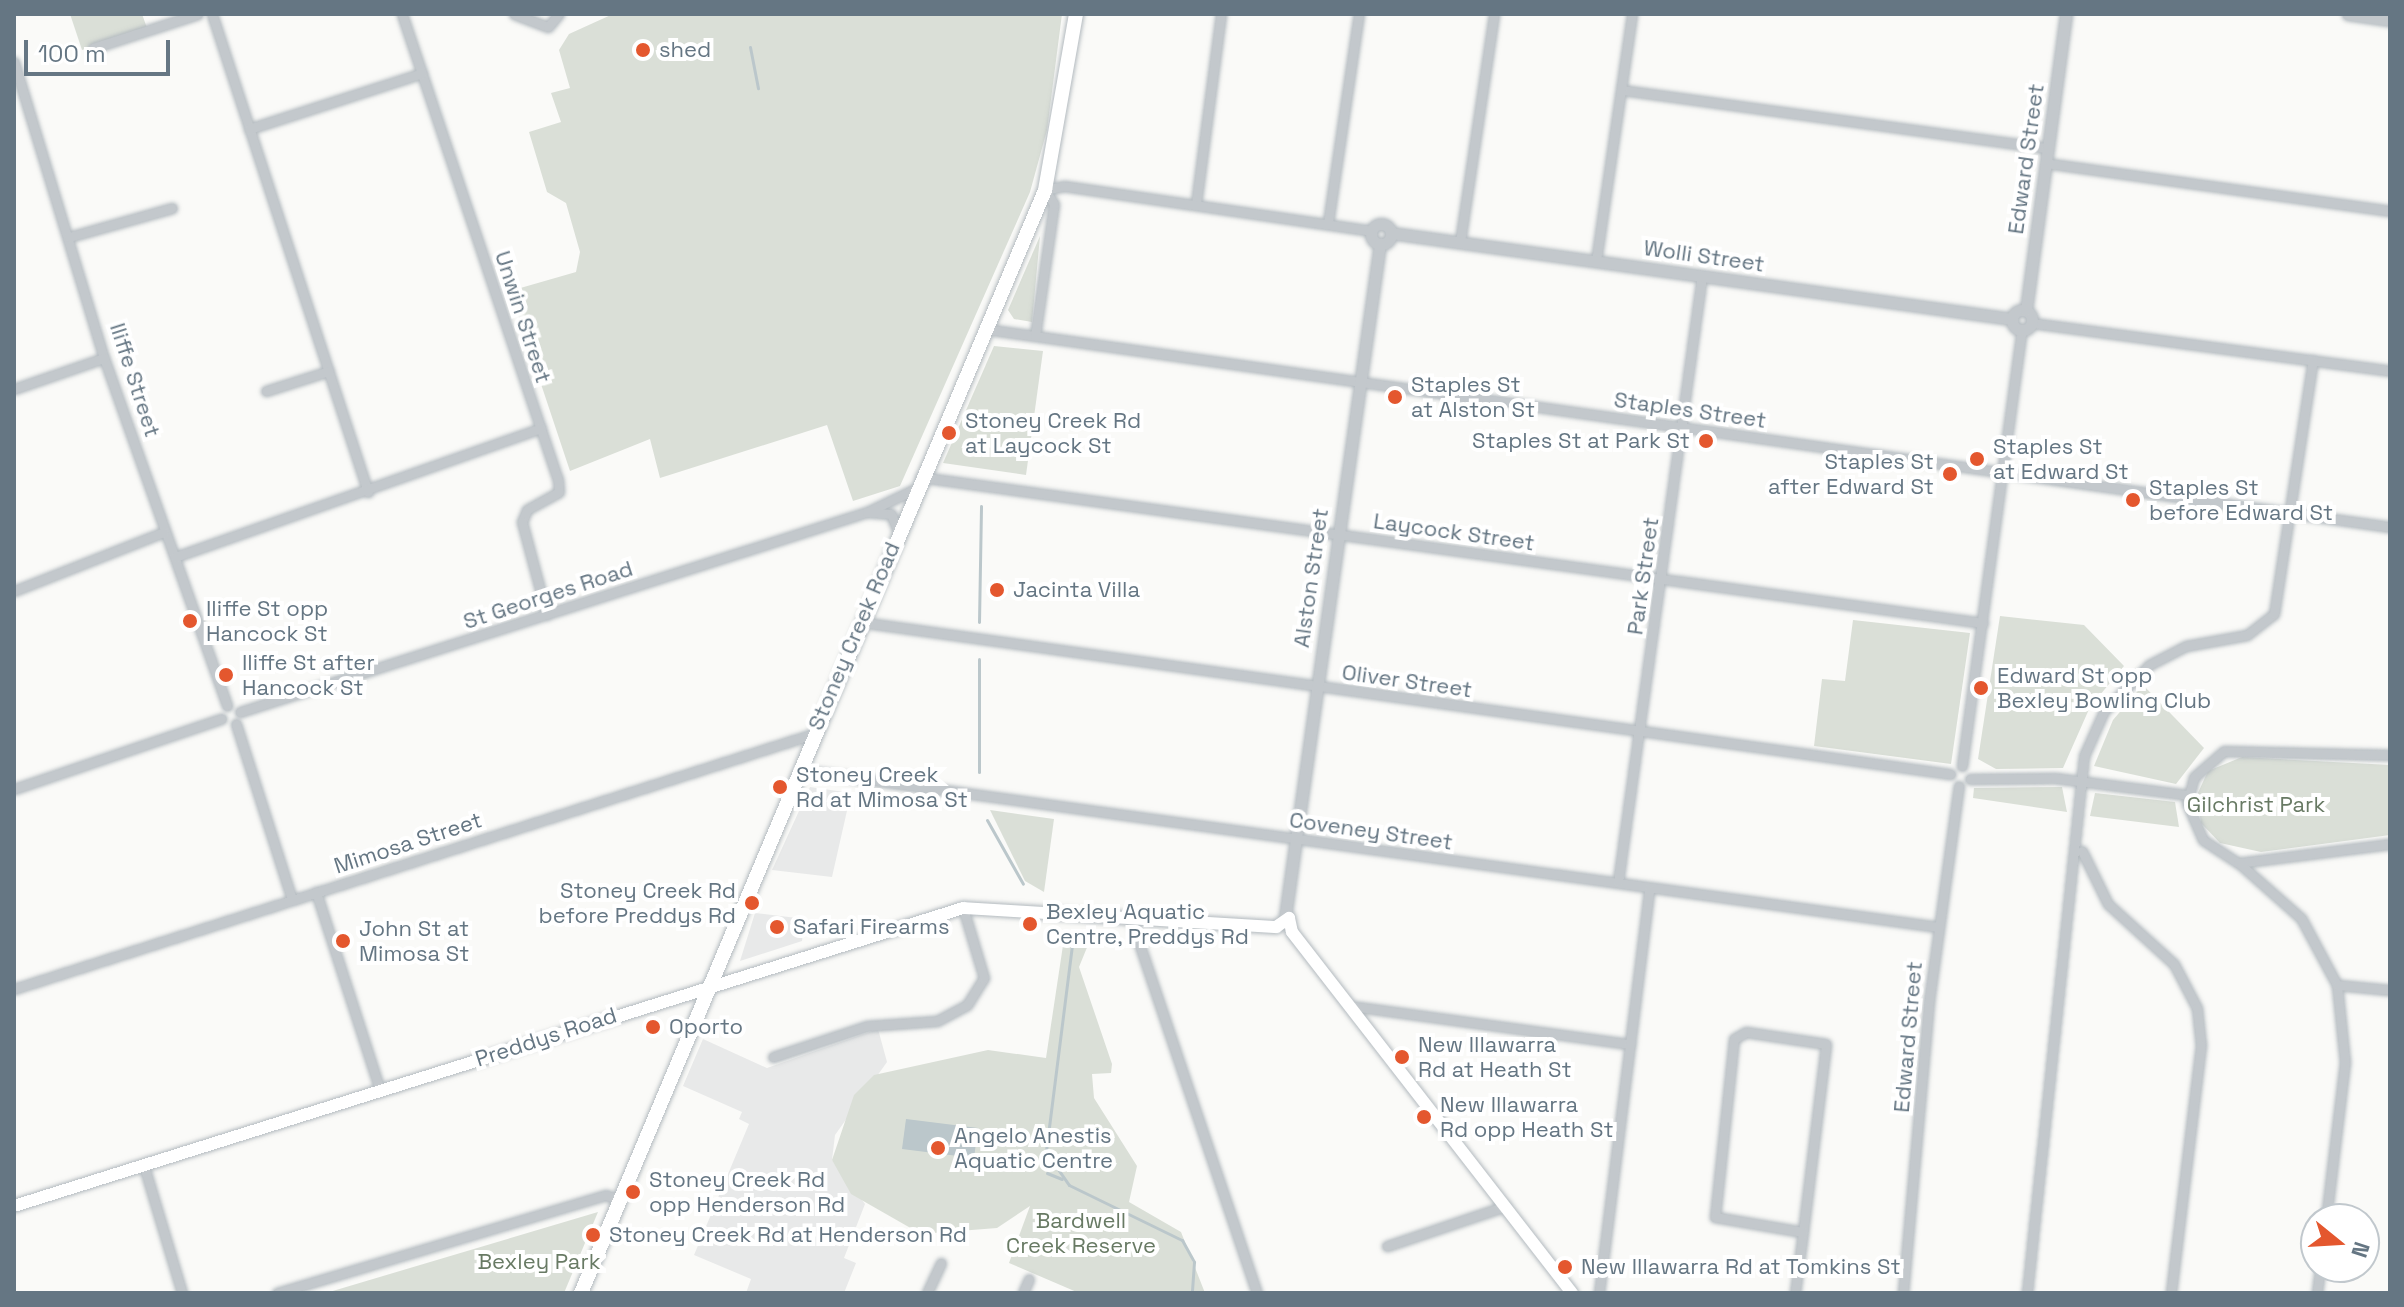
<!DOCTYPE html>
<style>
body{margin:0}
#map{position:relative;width:2404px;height:1307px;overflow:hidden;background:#fafaf8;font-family:"Space Grotesk",sans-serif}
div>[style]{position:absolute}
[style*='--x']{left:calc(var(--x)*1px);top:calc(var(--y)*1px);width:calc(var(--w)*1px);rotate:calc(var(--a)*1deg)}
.built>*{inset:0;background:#e8e9e9}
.green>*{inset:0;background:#dadfd7}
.water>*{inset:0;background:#bbc7cb}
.stream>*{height:3px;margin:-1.5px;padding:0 1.5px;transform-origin:1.5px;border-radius:1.5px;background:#bbc7cb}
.roads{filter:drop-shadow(0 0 2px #b3babf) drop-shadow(0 0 2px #b3babf)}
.minor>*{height:9px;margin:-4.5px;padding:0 4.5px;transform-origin:4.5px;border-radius:4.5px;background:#c3c8cc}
.tertiary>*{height:11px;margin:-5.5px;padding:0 5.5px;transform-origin:5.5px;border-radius:5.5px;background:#c3c8cc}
.tertiary>.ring{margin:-5.5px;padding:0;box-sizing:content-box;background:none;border:11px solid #c3c8cc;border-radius:50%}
.secondary>*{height:12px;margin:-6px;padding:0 6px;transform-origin:6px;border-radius:6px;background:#fff}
.primary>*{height:14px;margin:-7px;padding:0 7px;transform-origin:7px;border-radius:7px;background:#fff}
.dots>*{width:22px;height:22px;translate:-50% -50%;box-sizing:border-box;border:4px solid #fff;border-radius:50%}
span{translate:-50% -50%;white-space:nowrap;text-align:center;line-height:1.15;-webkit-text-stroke:8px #fff;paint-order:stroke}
.poi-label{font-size:22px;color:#657683}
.left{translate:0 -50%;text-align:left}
.right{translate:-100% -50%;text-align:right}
.street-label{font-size:22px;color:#657683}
.park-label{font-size:22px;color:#687a64}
.frame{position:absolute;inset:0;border:16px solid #657683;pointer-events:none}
.north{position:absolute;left:2300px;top:1203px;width:80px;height:80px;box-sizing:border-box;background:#fff;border:2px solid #c1c8cd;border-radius:50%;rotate:108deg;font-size:22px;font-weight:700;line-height:32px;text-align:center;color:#657683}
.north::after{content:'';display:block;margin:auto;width:28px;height:36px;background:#e4572e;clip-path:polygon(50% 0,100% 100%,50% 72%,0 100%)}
.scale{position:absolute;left:24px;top:40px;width:146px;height:36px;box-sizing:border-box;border:4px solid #657683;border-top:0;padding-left:10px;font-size:24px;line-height:28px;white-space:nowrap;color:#657683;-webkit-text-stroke:6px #fff;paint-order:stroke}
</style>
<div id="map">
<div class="built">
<i style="clip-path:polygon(810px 787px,851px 793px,832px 877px,772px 870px)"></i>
<i style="clip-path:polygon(755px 913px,805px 919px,802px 941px,740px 961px)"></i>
<i style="clip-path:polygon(878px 1029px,887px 1062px,835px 1135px,832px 1160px,865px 1204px,844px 1258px,856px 1263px,844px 1293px,746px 1293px,751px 1279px,694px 1255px,749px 1124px,739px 1119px,742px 1112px,683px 1086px,703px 1039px,767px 1068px)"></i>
</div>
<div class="green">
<i style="clip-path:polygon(70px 14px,142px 14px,147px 28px,82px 50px)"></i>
<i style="clip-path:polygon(613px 14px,1062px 14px,1047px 130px,1030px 192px,900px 486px,853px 501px,827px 425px,660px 478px,650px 439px,570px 471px,510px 291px,576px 272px,580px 252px,566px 203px,547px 192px,529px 132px,561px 122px,551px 93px,570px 88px,559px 50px,569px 34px)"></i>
<i style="clip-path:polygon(1040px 236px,1032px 322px,1014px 319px,1008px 310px)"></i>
<i style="clip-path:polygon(994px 346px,1043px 351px,1026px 475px,943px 463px)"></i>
<i style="clip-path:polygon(2000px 616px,2084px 625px,2124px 666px,2090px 707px,2063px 768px,1996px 769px,1978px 759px)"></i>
<i style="clip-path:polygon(1853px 620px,1970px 633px,1951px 764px,1814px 746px,1822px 679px,1845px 681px)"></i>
<i style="clip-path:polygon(2143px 685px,2204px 748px,2176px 784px,2094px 766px,2113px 720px)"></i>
<i style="clip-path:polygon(2242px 757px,2390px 765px,2390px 835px,2261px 852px,2220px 843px,2201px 823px,2197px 795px,2208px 771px)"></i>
<i style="clip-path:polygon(2062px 787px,2067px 812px,1973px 798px,1974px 788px)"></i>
<i style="clip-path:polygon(2095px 793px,2175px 802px,2179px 827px,2090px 816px)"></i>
<i style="clip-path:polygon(990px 810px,1054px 819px,1044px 892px,1025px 881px)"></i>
<i style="clip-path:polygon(1095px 928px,1079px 967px,1112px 1064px,1111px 1073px,1092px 1074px,1094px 1098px,1137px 1166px,1129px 1202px,1181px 1232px,1205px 1293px,1079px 1293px,1009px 1263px,1030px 1206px,997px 1228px,921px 1234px,851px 1194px,832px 1160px,854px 1095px,874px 1075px,988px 1050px,1046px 1058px,1065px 932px)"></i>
<i style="clip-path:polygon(598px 1212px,564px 1293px,326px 1293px)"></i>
</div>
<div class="water">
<i style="clip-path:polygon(906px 1119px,978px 1128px,974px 1158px,902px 1149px)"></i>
</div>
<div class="stream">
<i style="--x:750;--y:47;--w:42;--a:79"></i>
<i style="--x:979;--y:622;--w:116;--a:-89"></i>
<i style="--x:979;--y:772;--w:113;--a:-90"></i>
<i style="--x:987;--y:820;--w:73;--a:60.6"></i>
<i style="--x:1073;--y:937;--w:217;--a:97.2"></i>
<i style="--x:1046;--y:1152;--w:40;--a:55.1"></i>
<i style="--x:1069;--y:1185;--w:126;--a:26"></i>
<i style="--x:1182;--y:1240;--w:25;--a:61"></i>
<i style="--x:1194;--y:1262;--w:31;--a:94"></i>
<i style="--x:1047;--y:1173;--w:16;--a:22"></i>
</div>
<div class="roads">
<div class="minor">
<i style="--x:212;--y:14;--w:503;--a:71.93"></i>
<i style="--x:402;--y:14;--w:490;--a:71.5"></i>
<i style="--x:558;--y:479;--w:13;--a:86"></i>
<i style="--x:559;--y:492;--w:37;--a:151"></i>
<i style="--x:527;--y:510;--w:13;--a:113"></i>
<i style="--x:522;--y:522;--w:96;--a:75"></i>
<i style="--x:514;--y:14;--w:36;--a:21"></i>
<i style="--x:548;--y:27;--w:17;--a:-50"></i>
<i style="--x:93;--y:48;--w:110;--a:-17.9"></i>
<i style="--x:14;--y:62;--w:309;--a:73.1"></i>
<i style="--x:104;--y:358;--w:369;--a:70.5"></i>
<i style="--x:1622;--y:90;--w:429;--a:7.8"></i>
<i style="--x:249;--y:129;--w:182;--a:-17.9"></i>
<i style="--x:2045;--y:163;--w:348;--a:7.9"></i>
<i style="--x:1196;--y:204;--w:192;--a:-82.5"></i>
<i style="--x:1328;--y:223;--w:211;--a:-81.6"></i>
<i style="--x:69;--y:237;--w:107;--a:-15.7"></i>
<i style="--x:1460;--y:242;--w:231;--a:-81.5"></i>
<i style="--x:1596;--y:261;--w:250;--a:-81.7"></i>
<i style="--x:2032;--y:323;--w:361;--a:7.6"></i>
<i style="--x:985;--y:329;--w:1419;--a:8.02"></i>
<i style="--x:1035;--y:336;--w:133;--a:-81.8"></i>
<i style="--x:1054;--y:204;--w:17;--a:-123"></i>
<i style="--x:1045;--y:190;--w:19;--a:-12"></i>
<i style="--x:1064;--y:186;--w:310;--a:8.3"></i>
<i style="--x:14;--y:389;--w:95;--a:-19"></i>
<i style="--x:266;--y:391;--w:66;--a:-17.6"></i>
<i style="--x:920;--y:477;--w:1073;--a:7.82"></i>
<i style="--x:867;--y:512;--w:53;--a:-25.6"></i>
<i style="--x:175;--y:557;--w:388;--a:-19.4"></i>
<i style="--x:14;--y:591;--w:161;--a:-21.5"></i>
<i style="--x:860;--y:622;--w:1101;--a:7.94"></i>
<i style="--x:240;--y:712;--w:658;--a:-17.69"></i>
<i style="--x:867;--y:512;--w:24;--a:5"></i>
<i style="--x:891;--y:514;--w:18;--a:68"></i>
<i style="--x:236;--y:724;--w:184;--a:72.3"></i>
<i style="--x:2390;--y:755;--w:166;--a:-178.6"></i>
<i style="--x:2224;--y:751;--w:40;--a:139"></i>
<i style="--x:2194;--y:777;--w:27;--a:105"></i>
<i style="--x:2187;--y:803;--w:40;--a:66.6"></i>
<i style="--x:2203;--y:840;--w:42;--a:33.3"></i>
<i style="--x:2238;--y:863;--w:153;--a:-7.1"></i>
<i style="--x:1962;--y:766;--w:440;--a:-82.2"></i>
<i style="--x:798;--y:770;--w:1151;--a:7.84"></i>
<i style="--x:1970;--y:779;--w:85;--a:-0.7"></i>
<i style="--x:2055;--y:778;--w:133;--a:7.3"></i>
<i style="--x:14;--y:789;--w:219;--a:-18.7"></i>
<i style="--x:2082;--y:851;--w:59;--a:63.9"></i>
<i style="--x:2108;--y:904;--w:89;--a:42.3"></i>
<i style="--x:2174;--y:964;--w:50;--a:62.4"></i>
<i style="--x:2197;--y:1008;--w:37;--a:84"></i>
<i style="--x:2201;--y:1045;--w:250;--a:96.9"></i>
<i style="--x:2241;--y:865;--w:80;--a:41.5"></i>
<i style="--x:2301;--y:918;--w:76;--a:61.8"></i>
<i style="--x:2337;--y:985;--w:77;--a:84.1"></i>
<i style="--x:2345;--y:1062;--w:158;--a:96.9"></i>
<i style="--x:1618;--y:882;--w:612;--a:-82.11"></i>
<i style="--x:316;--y:892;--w:208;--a:72.1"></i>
<i style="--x:1130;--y:916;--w:398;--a:71.4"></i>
<i style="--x:2337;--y:985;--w:53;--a:5.4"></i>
<i style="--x:14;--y:989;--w:839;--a:-17.7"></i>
<i style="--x:1351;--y:1006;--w:282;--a:7.8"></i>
<i style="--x:773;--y:1057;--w:99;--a:-18.3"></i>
<i style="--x:867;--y:1026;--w:70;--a:-4.1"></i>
<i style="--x:937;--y:1021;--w:34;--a:-28"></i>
<i style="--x:967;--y:1005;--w:32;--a:-58"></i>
<i style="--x:984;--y:978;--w:73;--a:-106.7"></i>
<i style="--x:144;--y:1166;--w:133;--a:73.3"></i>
<i style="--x:1387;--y:1246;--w:126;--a:-18.6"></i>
<i style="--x:277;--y:1293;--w:343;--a:-16.6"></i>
<i style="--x:606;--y:1195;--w:15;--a:20"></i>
<i style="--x:927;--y:1293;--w:33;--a:-65"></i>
<i style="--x:1023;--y:1293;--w:15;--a:-67"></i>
<i style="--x:1599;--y:1293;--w:406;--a:-82.9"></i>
<i style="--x:1795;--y:1293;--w:62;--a:-82.5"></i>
<i style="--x:1803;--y:1232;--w:189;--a:-83"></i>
<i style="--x:1826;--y:1044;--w:81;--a:-171.5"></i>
<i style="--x:1746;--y:1032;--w:14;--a:150"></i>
<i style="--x:1734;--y:1039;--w:179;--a:96.1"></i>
<i style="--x:1715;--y:1217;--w:89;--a:9.7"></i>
<i style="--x:1903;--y:1293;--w:293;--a:-84.9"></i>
<i style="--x:1929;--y:1001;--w:217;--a:-82.1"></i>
<i style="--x:2027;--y:1293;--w:540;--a:-83.94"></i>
<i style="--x:2084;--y:756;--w:49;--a:-66"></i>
<i style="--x:2104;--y:711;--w:64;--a:-45.6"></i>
<i style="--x:2149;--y:665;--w:42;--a:-27.2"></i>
<i style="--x:2186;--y:646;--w:62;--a:-10.2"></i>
<i style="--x:2247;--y:635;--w:34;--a:-38"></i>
<i style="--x:2274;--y:614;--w:257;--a:-81.3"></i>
<i style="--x:2317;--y:1293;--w:26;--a:-83"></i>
</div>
<div class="tertiary">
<i style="--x:2348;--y:14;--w:42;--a:8.1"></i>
<i class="ring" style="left:1371px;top:224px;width:9px;height:9px"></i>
<i style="--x:1391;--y:233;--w:627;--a:7.88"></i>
<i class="ring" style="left:2012px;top:310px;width:9px;height:9px"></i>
<i style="--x:2026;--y:310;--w:299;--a:-82.3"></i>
<i style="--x:1285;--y:917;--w:680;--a:-81.97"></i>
</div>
<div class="secondary">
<i style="--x:1276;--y:927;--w:16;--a:-35"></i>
<i style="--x:1289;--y:918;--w:14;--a:78"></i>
<i style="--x:1292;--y:932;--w:457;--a:52.2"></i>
<i style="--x:14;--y:1206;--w:995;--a:-17.43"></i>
<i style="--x:963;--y:908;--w:314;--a:3.5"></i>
</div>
<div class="primary">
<i style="--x:581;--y:1293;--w:1197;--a:-67.18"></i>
<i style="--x:1045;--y:190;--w:179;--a:-80"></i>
</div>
</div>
<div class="dots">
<i style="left:643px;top:50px;background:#e4572e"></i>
<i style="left:1395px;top:397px;background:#e4572e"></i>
<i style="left:949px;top:433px;background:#e4572e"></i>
<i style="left:1706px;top:441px;background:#e4572e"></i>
<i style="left:1977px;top:459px;background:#e4572e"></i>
<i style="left:1950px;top:474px;background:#e4572e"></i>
<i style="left:2133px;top:500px;background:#e4572e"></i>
<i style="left:997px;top:590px;background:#e4572e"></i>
<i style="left:190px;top:621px;background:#e4572e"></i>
<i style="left:226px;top:675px;background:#e4572e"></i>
<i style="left:1981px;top:688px;background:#e4572e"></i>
<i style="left:780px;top:787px;background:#e4572e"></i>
<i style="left:752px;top:903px;background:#e4572e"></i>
<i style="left:1030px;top:924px;background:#e4572e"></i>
<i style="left:777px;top:927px;background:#e4572e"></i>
<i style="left:343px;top:941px;background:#e4572e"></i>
<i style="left:653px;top:1027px;background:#e4572e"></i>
<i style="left:1402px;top:1057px;background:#e4572e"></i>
<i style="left:1424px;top:1117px;background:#e4572e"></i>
<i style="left:938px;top:1148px;background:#e4572e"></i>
<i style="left:633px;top:1192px;background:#e4572e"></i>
<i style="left:593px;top:1235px;background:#e4572e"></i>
<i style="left:1565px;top:1267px;background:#e4572e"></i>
</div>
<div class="poi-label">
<span class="left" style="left:659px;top:50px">shed</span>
<span class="left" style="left:1411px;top:397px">Staples St<br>at Alston St</span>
<span class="left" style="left:965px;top:433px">Stoney Creek Rd<br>at Laycock St</span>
<span class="right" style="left:1690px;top:441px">Staples St at Park St</span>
<span class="left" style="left:1993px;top:459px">Staples St<br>at Edward St</span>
<span class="right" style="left:1934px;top:474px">Staples St<br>after Edward St</span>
<span class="left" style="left:2149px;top:500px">Staples St<br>before Edward St</span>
<span class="left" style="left:1013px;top:590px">Jacinta Villa</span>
<span class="left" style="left:206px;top:621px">Iliffe St opp<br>Hancock St</span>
<span class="left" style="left:242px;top:675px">Iliffe St after<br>Hancock St</span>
<span class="left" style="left:1997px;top:688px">Edward St opp<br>Bexley Bowling Club</span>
<span class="left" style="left:796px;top:787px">Stoney Creek<br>Rd at Mimosa St</span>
<span class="right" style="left:736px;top:903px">Stoney Creek Rd<br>before Preddys Rd</span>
<span class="left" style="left:1046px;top:924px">Bexley Aquatic<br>Centre, Preddys Rd</span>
<span class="left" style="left:793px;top:927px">Safari Firearms</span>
<span class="left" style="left:359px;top:941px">John St at<br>Mimosa St</span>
<span class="left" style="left:669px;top:1027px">Oporto</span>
<span class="left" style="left:1418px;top:1057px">New Illawarra<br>Rd at Heath St</span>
<span class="left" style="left:1440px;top:1117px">New Illawarra<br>Rd opp Heath St</span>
<span class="left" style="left:954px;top:1148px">Angelo Anestis<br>Aquatic Centre</span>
<span class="left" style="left:649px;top:1192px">Stoney Creek Rd<br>opp Henderson Rd</span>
<span class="left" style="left:609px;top:1235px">Stoney Creek Rd at Henderson Rd</span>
<span class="left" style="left:1581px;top:1267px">New Illawarra Rd at Tomkins St</span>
</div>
<div class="street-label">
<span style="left:2026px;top:159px;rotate:-82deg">Edward Street</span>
<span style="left:1704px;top:256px;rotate:8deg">Wolli Street</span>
<span style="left:523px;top:317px;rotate:72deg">Unwin Street</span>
<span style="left:135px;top:380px;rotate:72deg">Iliffe Street</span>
<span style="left:1690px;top:410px;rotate:8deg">Staples Street</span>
<span style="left:1454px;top:532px;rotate:8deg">Laycock Street</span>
<span style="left:1643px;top:576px;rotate:-82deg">Park Street</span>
<span style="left:1311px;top:578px;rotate:-82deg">Alston Street</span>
<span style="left:548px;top:595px;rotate:-18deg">St Georges Road</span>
<span style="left:854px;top:636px;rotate:-67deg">Stoney Creek Road</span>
<span style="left:1407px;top:681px;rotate:8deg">Oliver Street</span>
<span style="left:1371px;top:831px;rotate:8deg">Coveney Street</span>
<span style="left:408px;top:843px;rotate:-18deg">Mimosa Street</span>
<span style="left:546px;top:1037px;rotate:-18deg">Preddys Road</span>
<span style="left:1908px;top:1037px;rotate:-85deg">Edward Street</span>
</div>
<div class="park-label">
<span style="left:2256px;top:805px">Gilchrist Park</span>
<span style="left:1081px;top:1233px">Bardwell<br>Creek Reserve</span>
<span style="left:539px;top:1262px">Bexley Park</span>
</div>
<div class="frame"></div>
<div class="north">N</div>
<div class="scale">100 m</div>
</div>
